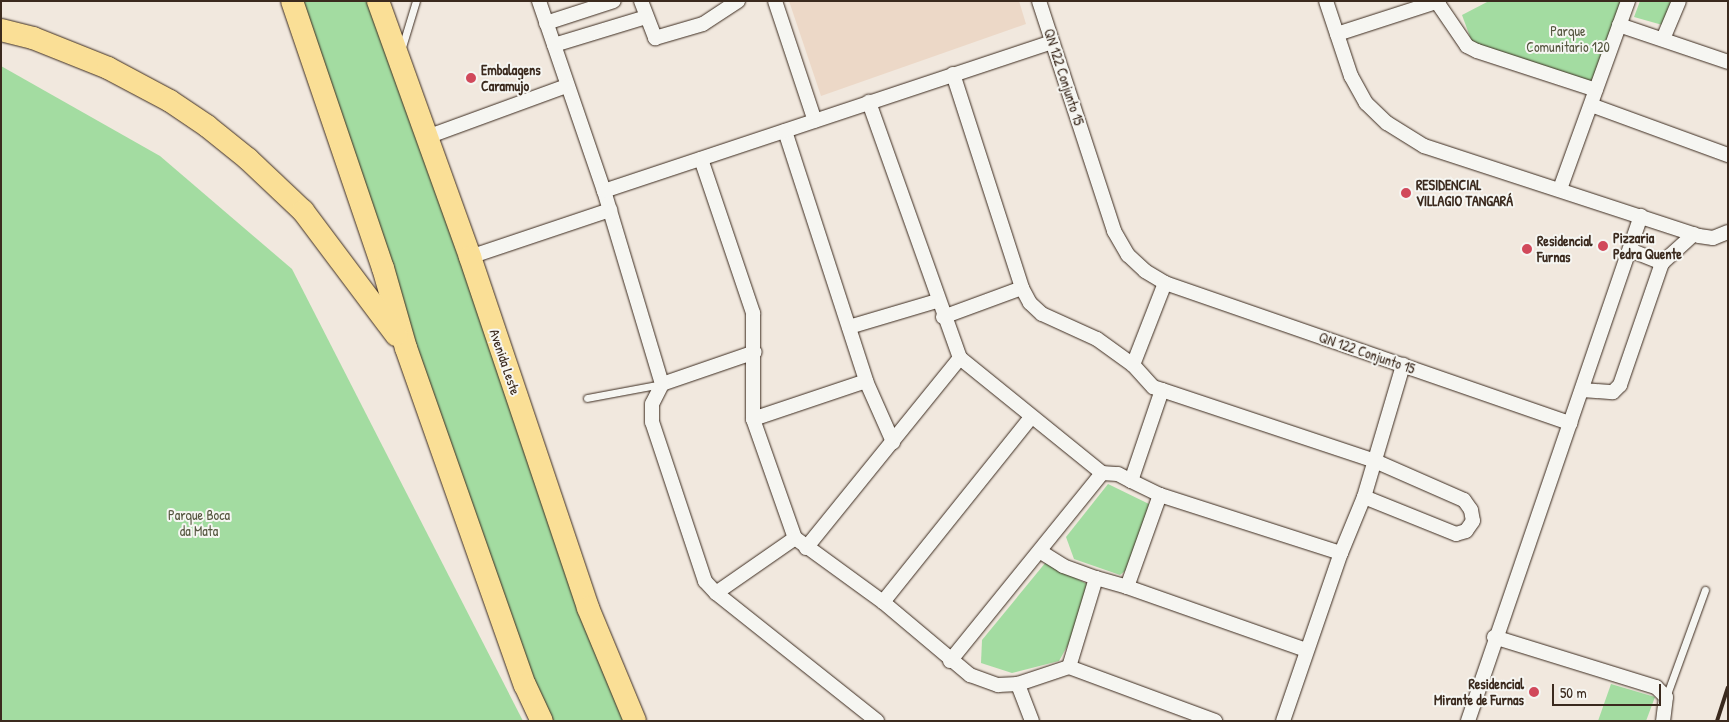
<!DOCTYPE html>
<meta charset="utf-8">
<style>
body{margin:0}
#map{position:relative;width:1729px;height:722px;overflow:hidden;background:#f1e8de;font-family:"Patrick Hand",sans-serif}
div>[style]{position:absolute}
[style*='--x']{left:calc(var(--x)*1px);top:calc(var(--y)*1px);width:calc(var(--w)*1px);rotate:calc(var(--a)*1deg)}
.built>*{inset:0;background:#ecd8c7}
.green>*{inset:0;background:#a3dca1}
.roads{filter:drop-shadow(0 0 1px #3b2a1e) drop-shadow(0 0 1px #3b2a1e)}
.lane>*{height:7px;margin:-3.5px;padding:0 3.5px;transform-origin:3.5px;border-radius:3.5px;background:#f6f6f2}
.street>*{height:14px;margin:-7px;padding:0 7px;transform-origin:7px;border-radius:7px;background:#f6f6f2}
.primary>*{height:22px;margin:-11px;padding:0 11px;transform-origin:11px;border-radius:11px;background:#fadf96}
.rail>*{height:4px;margin:-2px;padding:0 2px;transform-origin:2px;border-radius:2px;background:#3b2a1e}
.dots>*{width:14px;height:14px;translate:-50% -50%;box-sizing:border-box;border:2px solid #f6f6f2;border-radius:50%}
span{translate:-50% -50%;white-space:nowrap;text-align:center;line-height:1.15;-webkit-text-stroke:4px #f6f6f2;paint-order:stroke}
.park-label{font-size:14px;color:#55563f}
.poi-label{font-size:14px;color:#3b2a1e;font-weight:700}
.left{translate:0 -50%;text-align:left}
.right{translate:-100% -50%;text-align:right}
.street-label{font-size:14px;color:#3b2a1e}
.frame{position:absolute;inset:0;border:2px solid #3b2a1e;pointer-events:none}
.scale{position:absolute;left:1552px;top:684px;width:109px;height:22px;box-sizing:border-box;border:2px solid #3b2a1e;border-top:0;padding-left:6px;font-size:15px;line-height:18px;white-space:nowrap;color:#3b2a1e;-webkit-text-stroke:4px #f6f6f2;paint-order:stroke}
</style>
<div id="map">
<div class="built">
<i style="clip-path:polygon(789px 1px,1019px 1px,1026px 24px,821px 96px)"></i>
</div>
<div class="green">
<i style="clip-path:polygon(300px 1px,381px 1px,634px 721px,544px 721px)"></i>
<i style="clip-path:polygon(1489px 1px,1623px 1px,1592px 88px,1473px 45px,1462px 15px)"></i>
<i style="clip-path:polygon(1640px 1px,1677px 1px,1666px 26px,1634px 17px)"></i>
<i style="clip-path:polygon(1px 66px,160px 156px,292px 269px,523px 721px,1px 721px)"></i>
<i style="clip-path:polygon(1108px 484px,1149px 504px,1130px 567px,1120px 575px,1074px 559px,1066px 537px)"></i>
<i style="clip-path:polygon(1046px 562px,1087px 584px,1083px 618px,1059px 661px,1012px 673px,981px 663px,982px 640px)"></i>
<i style="clip-path:polygon(1611px 684px,1655px 697px,1646px 721px,1598px 721px)"></i>
</div>
<div class="roads">
<div class="lane">
<i style="--x:402;--y:47;--w:48;--a:-73.1"></i>
<i style="--x:587;--y:398;--w:76;--a:-10.6"></i>
<i style="--x:1666;--y:697;--w:114;--a:-70"></i>
</div>
<div class="street">
<i style="--x:539;--y:1;--w:201;--a:71.1"></i>
<i style="--x:641;--y:1;--w:40;--a:69"></i>
<i style="--x:655;--y:38;--w:50;--a:-16.3"></i>
<i style="--x:703;--y:24;--w:42;--a:-33.3"></i>
<i style="--x:775;--y:1;--w:126;--a:71.6"></i>
<i style="--x:1039;--y:1;--w:242;--a:71.9"></i>
<i style="--x:1114;--y:231;--w:28;--a:60"></i>
<i style="--x:1128;--y:255;--w:23;--a:43"></i>
<i style="--x:1145;--y:271;--w:23;--a:31"></i>
<i style="--x:1165;--y:283;--w:429;--a:19.1"></i>
<i style="--x:1570;--y:423;--w:315;--a:108.9"></i>
<i style="--x:1326;--y:1;--w:79;--a:71.6"></i>
<i style="--x:1351;--y:76;--w:31;--a:61"></i>
<i style="--x:1366;--y:103;--w:29;--a:44"></i>
<i style="--x:1387;--y:123;--w:44;--a:31.9"></i>
<i style="--x:1424;--y:146;--w:289;--a:18.1"></i>
<i style="--x:1699;--y:236;--w:14;--a:8"></i>
<i style="--x:1713;--y:238;--w:16;--a:-22"></i>
<i style="--x:1437;--y:2;--w:53;--a:55.7"></i>
<i style="--x:1467;--y:46;--w:11;--a:27"></i>
<i style="--x:1477;--y:51;--w:125;--a:18.1"></i>
<i style="--x:546;--y:23;--w:71;--a:-17.9"></i>
<i style="--x:1619;--y:25;--w:115;--a:18.7"></i>
<i style="--x:1337;--y:34;--w:107;--a:-17.9"></i>
<i style="--x:1663;--y:39;--w:41;--a:-67.2"></i>
<i style="--x:554;--y:45;--w:96;--a:-16.9"></i>
<i style="--x:953;--y:74;--w:225;--a:72.1"></i>
<i style="--x:1022;--y:288;--w:17;--a:62"></i>
<i style="--x:1030;--y:303;--w:16;--a:43"></i>
<i style="--x:1042;--y:314;--w:60;--a:24.4"></i>
<i style="--x:1097;--y:339;--w:44;--a:35.8"></i>
<i style="--x:1591;--y:105;--w:146;--a:20.1"></i>
<i style="--x:785;--y:131;--w:263;--a:72"></i>
<i style="--x:866;--y:381;--w:67;--a:66.1"></i>
<i style="--x:427;--y:137;--w:148;--a:-20.1"></i>
<i style="--x:701;--y:159;--w:163;--a:71.3"></i>
<i style="--x:753;--y:313;--w:106;--a:90"></i>
<i style="--x:753;--y:419;--w:126;--a:70.6"></i>
<i style="--x:1560;--y:189;--w:200;--a:-70.1"></i>
<i style="--x:1630;--y:250;--w:35;--a:22"></i>
<i style="--x:470;--y:257;--w:148;--a:-18.6"></i>
<i style="--x:943;--y:317;--w:84;--a:-20.2"></i>
<i style="--x:849;--y:327;--w:92;--a:-16.5"></i>
<i style="--x:960;--y:358;--w:183;--a:39"></i>
<i style="--x:1102;--y:473;--w:16;--a:4"></i>
<i style="--x:1118;--y:474;--w:15;--a:28"></i>
<i style="--x:662;--y:384;--w:98;--a:-19"></i>
<i style="--x:1162;--y:390;--w:225;--a:18.4"></i>
<i style="--x:1375;--y:461;--w:97;--a:23.7"></i>
<i style="--x:1464;--y:500;--w:12;--a:55"></i>
<i style="--x:1471;--y:510;--w:11;--a:80"></i>
<i style="--x:1473;--y:521;--w:12;--a:125"></i>
<i style="--x:1466;--y:531;--w:10;--a:163"></i>
<i style="--x:1456;--y:534;--w:99;--a:-158.1"></i>
<i style="--x:1582;--y:390;--w:31;--a:4"></i>
<i style="--x:1613;--y:392;--w:10;--a:-45"></i>
<i style="--x:1620;--y:385;--w:129;--a:-71"></i>
<i style="--x:1662;--y:263;--w:43;--a:-42.2"></i>
<i style="--x:753;--y:419;--w:119;--a:-18.6"></i>
<i style="--x:1570;--y:423;--w:219;--a:-71.1"></i>
<i style="--x:1160;--y:495;--w:190;--a:17.8"></i>
<i style="--x:806;--y:548;--w:245;--a:-51"></i>
<i style="--x:960;--y:358;--w:272;--a:-109.6"></i>
<i style="--x:1041;--y:552;--w:26;--a:32"></i>
<i style="--x:1063;--y:566;--w:35;--a:20"></i>
<i style="--x:1127;--y:587;--w:190;--a:19.4"></i>
<i style="--x:716;--y:593;--w:96;--a:-34.8"></i>
<i style="--x:795;--y:538;--w:109;--a:36"></i>
<i style="--x:883;--y:602;--w:114;--a:40"></i>
<i style="--x:970;--y:675;--w:30;--a:20"></i>
<i style="--x:998;--y:685;--w:20;--a:-3"></i>
<i style="--x:883;--y:602;--w:237;--a:-51.3"></i>
<i style="--x:1494;--y:637;--w:170;--a:17.2"></i>
<i style="--x:1656;--y:687;--w:14;--a:45"></i>
<i style="--x:1666;--y:697;--w:24;--a:97"></i>
<i style="--x:950;--y:661;--w:242;--a:-51"></i>
<i style="--x:1069;--y:667;--w:93;--a:-73.1"></i>
<i style="--x:1096;--y:578;--w:32;--a:16"></i>
<i style="--x:1127;--y:587;--w:98;--a:-70.3"></i>
<i style="--x:1160;--y:495;--w:32;--a:-154"></i>
<i style="--x:1131;--y:481;--w:96;--a:-71.2"></i>
<i style="--x:1162;--y:390;--w:9;--a:-162"></i>
<i style="--x:1153;--y:387;--w:30;--a:-132"></i>
<i style="--x:1133;--y:365;--w:88;--a:-68.7"></i>
<i style="--x:877;--y:721;--w:206;--a:-141.5"></i>
<i style="--x:716;--y:593;--w:16;--a:-133"></i>
<i style="--x:705;--y:581;--w:168;--a:-108.4"></i>
<i style="--x:652;--y:422;--w:18;--a:-90"></i>
<i style="--x:652;--y:404;--w:22;--a:-63"></i>
<i style="--x:662;--y:384;--w:202;--a:-106.7"></i>
<i style="--x:604;--y:191;--w:472;--a:-18.4"></i>
<i style="--x:1032;--y:721;--w:40;--a:-111"></i>
<i style="--x:1018;--y:684;--w:54;--a:-18.4"></i>
<i style="--x:1069;--y:667;--w:156;--a:20.3"></i>
<i style="--x:1283;--y:721;--w:178;--a:-71"></i>
<i style="--x:1341;--y:553;--w:61;--a:-67.7"></i>
<i style="--x:1364;--y:497;--w:138;--a:-73.5"></i>
</div>
<div class="primary">
<i style="--x:292;--y:1;--w:282;--a:71.2"></i>
<i style="--x:383;--y:268;--w:83;--a:74"></i>
<i style="--x:406;--y:348;--w:357;--a:70.6"></i>
<i style="--x:525;--y:685;--w:40;--a:65"></i>
<i style="--x:378;--y:1;--w:272;--a:70.2"></i>
<i style="--x:470;--y:257;--w:370;--a:71.4"></i>
<i style="--x:588;--y:608;--w:122;--a:67.4"></i>
<i style="--x:1;--y:30;--w:33;--a:14"></i>
<i style="--x:33;--y:38;--w:81;--a:21.8"></i>
<i style="--x:108;--y:68;--w:70;--a:28"></i>
<i style="--x:170;--y:101;--w:45;--a:34"></i>
<i style="--x:207;--y:126;--w:53;--a:38.8"></i>
<i style="--x:248;--y:159;--w:76;--a:43.4"></i>
<i style="--x:303;--y:211;--w:155;--a:53.1"></i>
</div>
</div>
<div class="rail">
<i style="--x:1717;--y:721;--w:35;--a:-72"></i>
</div>
<div class="dots">
<i style="left:471px;top:78px;background:#d1495b"></i>
<i style="left:1406px;top:193px;background:#d1495b"></i>
<i style="left:1603px;top:246px;background:#d1495b"></i>
<i style="left:1527px;top:249px;background:#d1495b"></i>
<i style="left:1534px;top:692px;background:#d1495b"></i>
</div>
<div class="park-label">
<span style="left:1568px;top:39px">Parque<br>Comunitario 120</span>
<span style="left:199px;top:523px">Parque Boca<br>da Mata</span>
</div>
<div class="poi-label">
<span class="left" style="left:481px;top:78px">Embalagens<br>Caramujo</span>
<span class="left" style="left:1416px;top:193px">RESIDENCIAL<br>VILLAGIO TANGARÁ</span>
<span class="left" style="left:1613px;top:246px">Pizzaria<br>Pedra Quente</span>
<span class="left" style="left:1537px;top:249px">Residencial<br>Furnas</span>
<span class="right" style="left:1524px;top:692px">Residencial<br>Mirante de Furnas</span>
</div>
<div class="street-label">
<span style="left:1064px;top:77px;rotate:72deg">QN 122 Conjunto 15</span>
<span style="left:1367px;top:353px;rotate:19deg">QN 122 Conjunto 15</span>
<span style="left:505px;top:362px;rotate:71deg">Avenida Leste</span>
</div>
<div class="frame"></div>
<div class="scale">50 m</div>
</div>
